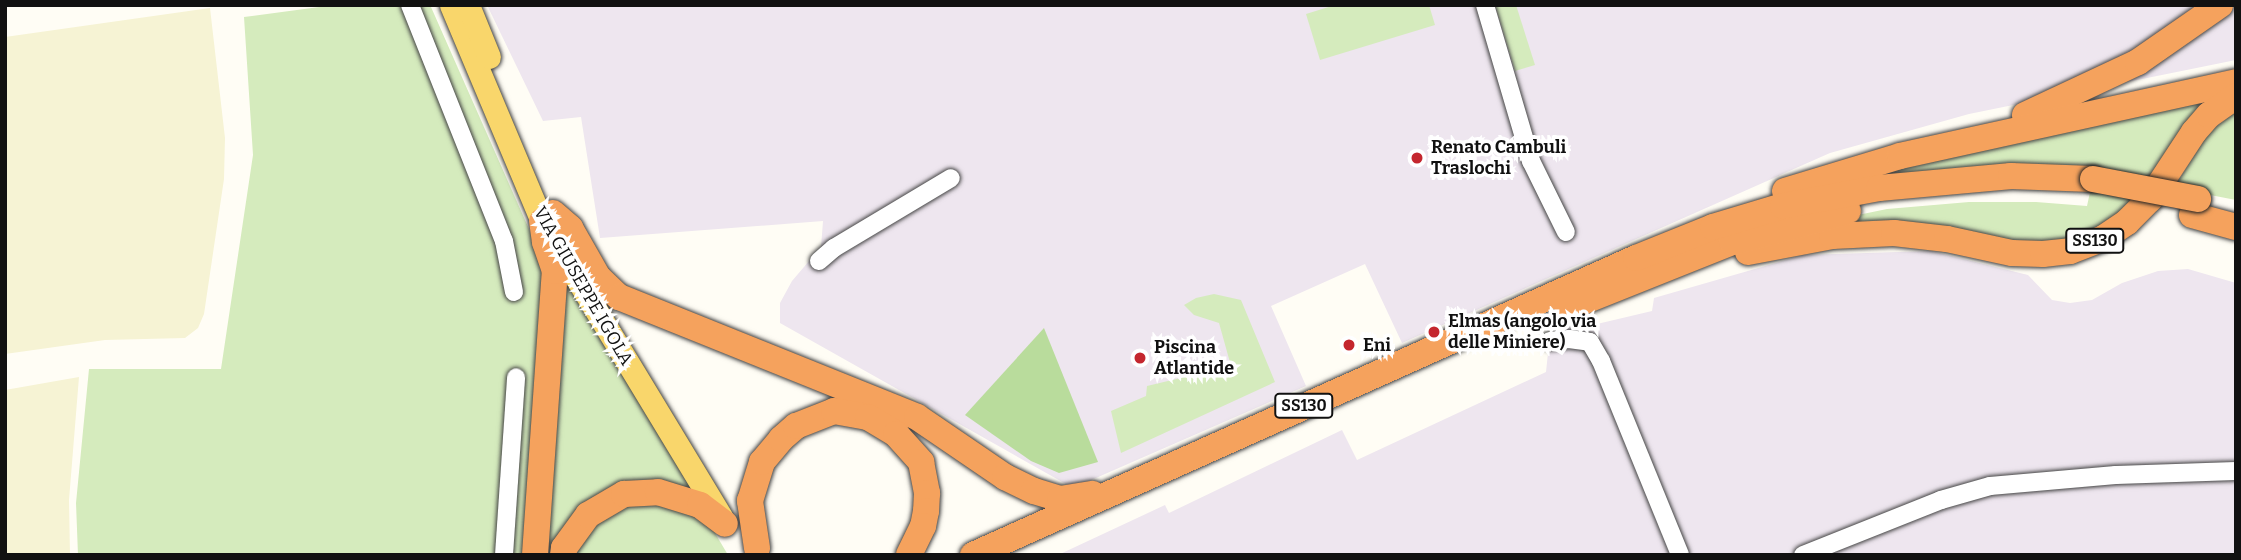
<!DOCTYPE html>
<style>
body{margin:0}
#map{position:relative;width:2241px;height:560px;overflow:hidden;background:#fffdf5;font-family:Bitter,serif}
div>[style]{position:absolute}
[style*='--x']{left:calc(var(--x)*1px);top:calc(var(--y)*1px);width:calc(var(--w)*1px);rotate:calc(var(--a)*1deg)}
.industrial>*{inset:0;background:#eee6ef}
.farmland>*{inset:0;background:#f6f3d4}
.green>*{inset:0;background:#d5ebbd}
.forest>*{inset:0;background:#b9dc9c}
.roads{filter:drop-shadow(0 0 2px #444) drop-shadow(0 0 2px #444)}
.minor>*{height:18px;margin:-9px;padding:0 9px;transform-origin:9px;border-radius:9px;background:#fff}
.major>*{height:23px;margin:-11.5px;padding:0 11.5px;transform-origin:11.5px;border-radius:11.5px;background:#f9d66b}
.highway>*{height:26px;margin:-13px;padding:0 13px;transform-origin:13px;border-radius:13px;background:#f5a25d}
.bridges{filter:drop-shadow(0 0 2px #222) drop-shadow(0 0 2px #222)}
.highway-bridge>*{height:26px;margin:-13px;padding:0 13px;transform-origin:13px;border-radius:13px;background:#f5a25d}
.dots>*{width:19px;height:19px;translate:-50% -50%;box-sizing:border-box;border:4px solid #fff;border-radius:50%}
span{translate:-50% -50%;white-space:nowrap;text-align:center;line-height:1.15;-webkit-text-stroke:7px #fff;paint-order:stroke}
.shield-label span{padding:2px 5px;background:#fff;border:2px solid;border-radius:5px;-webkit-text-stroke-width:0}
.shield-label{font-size:16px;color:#111;font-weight:700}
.poi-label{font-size:18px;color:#111;font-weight:700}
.left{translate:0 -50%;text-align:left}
.street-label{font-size:18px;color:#111}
.frame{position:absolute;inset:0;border:7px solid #111;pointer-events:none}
</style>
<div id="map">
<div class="industrial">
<i style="clip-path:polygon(487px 5px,2236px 5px,2236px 60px,1969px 114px,1830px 153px,1402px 343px,1365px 264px,1271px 306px,1306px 386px,1073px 488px,780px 323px,780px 303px,792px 281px,821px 247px,823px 221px,600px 238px,581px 117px,543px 121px)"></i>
<i style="clip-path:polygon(1931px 251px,2028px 275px,2052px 300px,2070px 303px,2092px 300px,2122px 283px,2158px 271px,2188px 269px,2236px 283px,2236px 555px,1058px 555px,1165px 505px,1169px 513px,1342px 430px,1357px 460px,1546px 372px,1550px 334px,1579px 321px,1597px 324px,1652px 311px,1654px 298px,1803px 255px)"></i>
</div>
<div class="farmland">
<i style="clip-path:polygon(210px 8px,225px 138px,224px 179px,204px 314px,198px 328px,185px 338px,105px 340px,5px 354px,5px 37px)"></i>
<i style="clip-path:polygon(79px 377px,69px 500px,70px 555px,5px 555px,5px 390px)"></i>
</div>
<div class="green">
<i style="clip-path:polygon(334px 5px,431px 7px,540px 254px,548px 276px,528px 555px,78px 555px,76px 503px,89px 369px,221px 369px,253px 155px,244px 17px)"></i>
<i style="clip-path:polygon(1335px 5px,1429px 5px,1435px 25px,1320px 60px,1306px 14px)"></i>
<i style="clip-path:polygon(1495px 5px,1516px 5px,1535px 65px,1515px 71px)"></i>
<i style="clip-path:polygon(2217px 92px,2129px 217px,2052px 246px,1824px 222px,1887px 209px,1969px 202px,2036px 202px,2087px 206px,2094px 174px,1848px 181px)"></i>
<i style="clip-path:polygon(2236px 111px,2236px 200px,2174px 188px,2208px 133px)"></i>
<i style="clip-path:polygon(567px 282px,699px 496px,649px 482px,555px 555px,542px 555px)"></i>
<i style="clip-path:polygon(1214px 294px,1241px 300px,1275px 382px,1121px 453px,1111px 411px,1146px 396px,1147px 386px,1231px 366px,1219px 323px,1194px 315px,1184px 305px,1196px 298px)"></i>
<i style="clip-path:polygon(657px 496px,709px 523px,728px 555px,570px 555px,591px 518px)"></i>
</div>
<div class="forest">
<i style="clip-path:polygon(1044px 328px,1098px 462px,1059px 473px,1031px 461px,965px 415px)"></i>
</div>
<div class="roads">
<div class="minor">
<i style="--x:410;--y:5;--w:254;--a:68.3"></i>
<i style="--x:504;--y:241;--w:52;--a:78.9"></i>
<i style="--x:1485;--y:5;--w:163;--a:73.6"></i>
<i style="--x:1531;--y:161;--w:79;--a:63.8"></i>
<i style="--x:819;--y:261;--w:20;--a:-41"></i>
<i style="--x:834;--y:248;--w:136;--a:-30.9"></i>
<i style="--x:1550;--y:341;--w:19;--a:-6"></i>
<i style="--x:1569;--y:339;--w:21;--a:8"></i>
<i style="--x:1590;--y:342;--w:22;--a:60"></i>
<i style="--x:1601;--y:361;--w:209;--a:67.8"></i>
<i style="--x:504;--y:555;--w:178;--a:-86.1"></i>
<i style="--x:1803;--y:555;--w:149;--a:-21.7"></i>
<i style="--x:1941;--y:500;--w:51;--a:-15.9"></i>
<i style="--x:1990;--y:486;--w:126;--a:-5"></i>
<i style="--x:2116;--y:475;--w:120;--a:-1.9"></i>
</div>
<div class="major">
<i style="--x:451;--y:5;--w:234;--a:67.2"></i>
<i style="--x:542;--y:221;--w:346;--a:58.8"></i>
<i style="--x:468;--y:5;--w:56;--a:68"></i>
</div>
<div class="highway">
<i style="--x:2025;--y:115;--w:125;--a:-25.1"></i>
<i style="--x:2138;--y:62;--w:100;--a:-34.8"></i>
<i style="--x:1785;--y:191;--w:120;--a:-16.9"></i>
<i style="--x:1900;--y:156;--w:344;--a:-12.4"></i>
<i style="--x:553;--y:213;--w:23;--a:41"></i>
<i style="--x:570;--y:228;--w:56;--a:60.3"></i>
<i style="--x:598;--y:277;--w:29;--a:44"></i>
<i style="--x:619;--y:297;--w:321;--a:21.9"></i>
<i style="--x:917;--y:417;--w:107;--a:34.3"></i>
<i style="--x:1005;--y:477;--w:32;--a:26"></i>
<i style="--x:1034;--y:491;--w:27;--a:17"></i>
<i style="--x:1060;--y:499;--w:33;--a:-9"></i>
<i style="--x:2192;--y:215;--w:46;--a:15.3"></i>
<i style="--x:1748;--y:252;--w:86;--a:-10.8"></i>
<i style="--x:1832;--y:236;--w:62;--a:-2.8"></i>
<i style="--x:1894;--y:233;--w:53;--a:6.5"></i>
<i style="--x:1947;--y:239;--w:66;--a:12.2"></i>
<i style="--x:2012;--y:253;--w:31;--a:2"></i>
<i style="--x:2043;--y:254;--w:27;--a:-6"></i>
<i style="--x:2070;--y:251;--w:34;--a:-21"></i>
<i style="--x:2102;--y:239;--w:30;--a:-34"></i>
<i style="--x:2127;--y:222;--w:33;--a:-45"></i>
<i style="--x:2150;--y:199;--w:80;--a:-56.7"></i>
<i style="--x:2194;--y:132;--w:23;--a:-49"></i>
<i style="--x:2209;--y:115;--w:33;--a:-35"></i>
<i style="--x:1567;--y:308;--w:178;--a:-21.8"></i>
<i style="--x:1732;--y:242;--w:120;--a:-15"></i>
<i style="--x:757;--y:548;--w:48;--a:-98.5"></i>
<i style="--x:750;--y:501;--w:41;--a:-72.9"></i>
<i style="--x:762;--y:462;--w:30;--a:-50"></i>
<i style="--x:781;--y:439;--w:20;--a:-41"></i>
<i style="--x:796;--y:426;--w:41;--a:-21.5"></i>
<i style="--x:834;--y:411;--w:35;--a:10"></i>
<i style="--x:868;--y:417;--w:33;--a:31"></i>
<i style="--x:896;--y:434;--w:38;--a:48"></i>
<i style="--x:921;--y:462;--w:32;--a:79"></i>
<i style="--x:927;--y:493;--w:18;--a:93"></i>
<i style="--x:926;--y:511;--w:15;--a:101"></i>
<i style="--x:923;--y:526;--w:32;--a:116"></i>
<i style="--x:535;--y:555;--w:285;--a:-86"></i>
<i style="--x:555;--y:271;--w:31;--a:-109"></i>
<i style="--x:545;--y:242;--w:21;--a:-98"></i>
<i style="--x:563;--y:555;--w:7;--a:-82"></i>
<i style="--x:564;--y:548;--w:41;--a:-54"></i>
<i style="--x:588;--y:515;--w:42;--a:-30.3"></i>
<i style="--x:624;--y:494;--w:34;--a:-3"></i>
<i style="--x:658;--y:492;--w:44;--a:17.2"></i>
<i style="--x:700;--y:505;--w:31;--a:37"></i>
<i style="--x:973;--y:555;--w:726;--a:-24.13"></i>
<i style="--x:1636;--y:258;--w:83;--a:-21.9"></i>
<i style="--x:1713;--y:227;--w:73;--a:-16.7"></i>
<i style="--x:1783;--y:206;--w:98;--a:-10.6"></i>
<i style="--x:1879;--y:188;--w:133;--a:-5.2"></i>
<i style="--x:2011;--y:176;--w:82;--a:2.1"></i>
</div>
</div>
<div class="bridges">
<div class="highway-bridge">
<i style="--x:2093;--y:179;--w:107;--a:10.8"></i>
</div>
</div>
<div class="dots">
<i style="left:1417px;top:158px;background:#c4262e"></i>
<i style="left:1434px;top:332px;background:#c4262e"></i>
<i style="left:1349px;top:345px;background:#c4262e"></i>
<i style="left:1140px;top:358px;background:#c4262e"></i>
</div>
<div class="shield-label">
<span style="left:2095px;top:241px">SS130</span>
<span style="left:1304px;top:406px">SS130</span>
</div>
<div class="poi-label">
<span class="left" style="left:1431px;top:158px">Renato Cambuli<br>Traslochi</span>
<span class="left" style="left:1448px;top:332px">Elmas (angolo via<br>delle Miniere)</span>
<span class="left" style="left:1363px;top:345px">Eni</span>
<span class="left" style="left:1154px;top:358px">Piscina<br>Atlantide</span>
</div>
<div class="street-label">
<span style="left:583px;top:286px;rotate:60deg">VIA GIUSEPPE IGOLA</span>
</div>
<div class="frame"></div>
</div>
